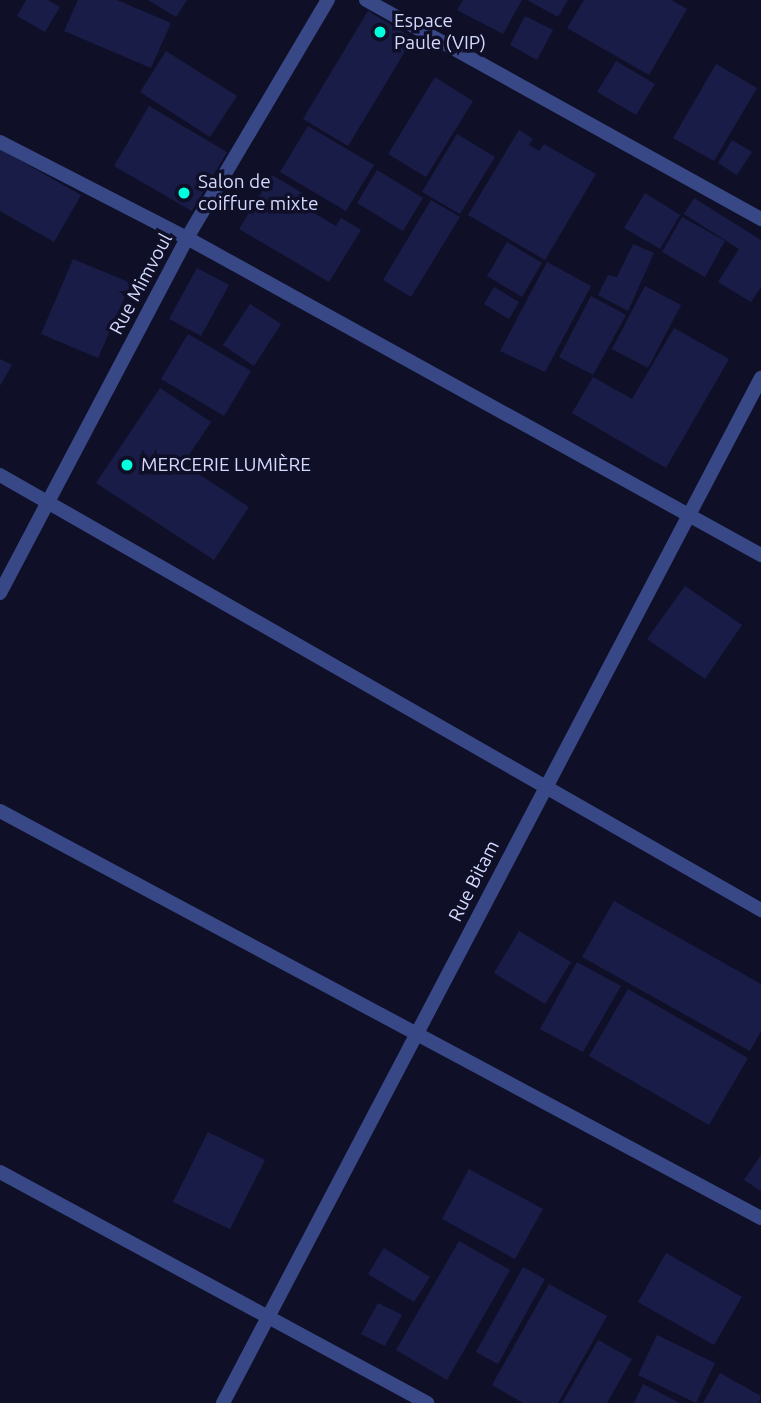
<!DOCTYPE html>
<meta charset="utf-8">
<style>
body{margin:0}
#map{position:relative;width:761px;height:1403px;overflow:hidden;background:#0f1027;font-family:Ubuntu,sans-serif}
div>[style]{position:absolute}
[style*='--x']{left:calc(var(--x)*1px);top:calc(var(--y)*1px);width:calc(var(--w)*1px);rotate:calc(var(--a)*1deg)}
.building>*{inset:0;background:#1a1c48}
.minor>*{height:14px;margin:-7px;padding:0 7px;transform-origin:7px;border-radius:7px;background:#384887}
.dots>*{width:19px;height:19px;translate:-50% -50%;box-sizing:border-box;border:4px solid #0f1027;border-radius:50%}
span{translate:-50% -50%;white-space:nowrap;text-align:center;line-height:1.15;-webkit-text-stroke:7px #0f1027;paint-order:stroke}
.poi-label{font-size:19px;color:#d4daff}
.left{translate:0 -50%;text-align:left}
.street-label{font-size:19px;color:#d4daff}
</style>
<div id="map">
<div class="building">
<i style="clip-path:polygon(26px 0,48px 0,60px 7px,45px 32px,17px 16px)"></i>
<i style="clip-path:polygon(78px 0,117px 0,171px 23px,151px 68px,64px 31px)"></i>
<i style="clip-path:polygon(148px 0,187px 0,176px 17px)"></i>
<i style="clip-path:polygon(463px 0,522px 0,503px 34px,457px 10px)"></i>
<i style="clip-path:polygon(527px 0,568px 0,558px 17px)"></i>
<i style="clip-path:polygon(584px 0,671px 0,687px 9px,649px 75px,567px 28px)"></i>
<i style="clip-path:polygon(368px 11px,413px 38px,348px 146px,303px 119px)"></i>
<i style="clip-path:polygon(525px 16px,553px 30px,537px 60px,510px 45px)"></i>
<i style="clip-path:polygon(166px 51px,237px 96px,210px 137px,140px 92px)"></i>
<i style="clip-path:polygon(616px 61px,655px 84px,636px 115px,597px 92px)"></i>
<i style="clip-path:polygon(716px 64px,757px 88px,714px 161px,673px 138px)"></i>
<i style="clip-path:polygon(435px 77px,473px 101px,426px 177px,388px 154px)"></i>
<i style="clip-path:polygon(149px 106px,227px 152px,192px 211px,114px 166px)"></i>
<i style="clip-path:polygon(308px 126px,374px 165px,346px 211px,280px 172px)"></i>
<i style="clip-path:polygon(519px 130px,533px 139px,529px 145px,539px 151px,544px 144px,596px 174px,545px 260px,468px 215px)"></i>
<i style="clip-path:polygon(457px 134px,495px 157px,460px 214px,422px 192px)"></i>
<i style="clip-path:polygon(732px 140px,752px 152px,737px 175px,718px 163px)"></i>
<i style="clip-path:polygon(0 149px,81px 195px,54px 242px,0 211px)"></i>
<i style="clip-path:polygon(377px 170px,423px 198px,403px 231px,357px 203px)"></i>
<i style="clip-path:polygon(272px 175px,302px 193px,297px 203px,336px 226px,341px 218px,361px 230px,329px 282px,239px 229px)"></i>
<i style="clip-path:polygon(645px 193px,680px 215px,660px 249px,624px 228px)"></i>
<i style="clip-path:polygon(694px 198px,761px 240px,761px 287px,751px 302px,718px 282px,739px 249px,684px 214px)"></i>
<i style="clip-path:polygon(431px 200px,460px 217px,411px 297px,383px 280px)"></i>
<i style="clip-path:polygon(682px 217px,725px 241px,705px 277px,662px 252px)"></i>
<i style="clip-path:polygon(507px 242px,542px 263px,522px 297px,487px 276px)"></i>
<i style="clip-path:polygon(633px 244px,654px 253px,628px 311px,598px 295px,608px 275px,617px 277px)"></i>
<i style="clip-path:polygon(73px 259px,131px 283px,98px 358px,41px 334px)"></i>
<i style="clip-path:polygon(547px 262px,591px 286px,545px 372px,500px 351px)"></i>
<i style="clip-path:polygon(197px 268px,229px 285px,201px 336px,169px 319px)"></i>
<i style="clip-path:polygon(645px 286px,681px 305px,648px 368px,612px 349px)"></i>
<i style="clip-path:polygon(494px 287px,519px 302px,509px 319px,484px 304px)"></i>
<i style="clip-path:polygon(591px 296px,626px 315px,593px 375px,559px 357px)"></i>
<i style="clip-path:polygon(250px 304px,281px 324px,254px 366px,223px 345px)"></i>
<i style="clip-path:polygon(674px 328px,729px 359px,666px 468px,572px 413px,593px 377px,632px 399px)"></i>
<i style="clip-path:polygon(188px 334px,251px 371px,224px 416px,161px 379px)"></i>
<i style="clip-path:polygon(0 359px,12px 365px,0 386px)"></i>
<i style="clip-path:polygon(160px 388px,211px 422px,183px 464px,249px 507px,214px 560px,96px 483px)"></i>
<i style="clip-path:polygon(685px 586px,742px 625px,705px 679px,647px 639px)"></i>
<i style="clip-path:polygon(614px 901px,761px 984px,761px 1031px,750px 1051px,582px 957px)"></i>
<i style="clip-path:polygon(519px 931px,571px 962px,545px 1004px,494px 973px)"></i>
<i style="clip-path:polygon(577px 962px,621px 986px,583px 1052px,540px 1029px)"></i>
<i style="clip-path:polygon(628px 989px,748px 1058px,709px 1125px,589px 1056px)"></i>
<i style="clip-path:polygon(208px 1132px,265px 1160px,230px 1229px,173px 1202px)"></i>
<i style="clip-path:polygon(761px 1155px,761px 1191px,744px 1180px)"></i>
<i style="clip-path:polygon(469px 1169px,543px 1209px,515px 1259px,442px 1219px)"></i>
<i style="clip-path:polygon(459px 1241px,510px 1270px,447px 1380px,396px 1350px)"></i>
<i style="clip-path:polygon(384px 1248px,430px 1277px,414px 1302px,368px 1274px)"></i>
<i style="clip-path:polygon(666px 1253px,742px 1297px,714px 1345px,638px 1302px)"></i>
<i style="clip-path:polygon(523px 1267px,545px 1279px,498px 1364px,476px 1352px)"></i>
<i style="clip-path:polygon(549px 1284px,607px 1316px,558px 1403px,523px 1403px,492px 1385px)"></i>
<i style="clip-path:polygon(378px 1303px,402px 1315px,385px 1346px,361px 1334px)"></i>
<i style="clip-path:polygon(657px 1335px,715px 1363px,696px 1403px,638px 1375px)"></i>
<i style="clip-path:polygon(598px 1340px,632px 1359px,607px 1403px,562px 1403px)"></i>
<i style="clip-path:polygon(720px 1373px,761px 1396px,759px 1403px,703px 1403px)"></i>
<i style="clip-path:polygon(643px 1384px,680px 1403px,634px 1403px)"></i>
</div>
<div class="minor">
<i style="--x:366;--y:0;--w:452;--a:29"></i>
<i style="--x:0;--y:142;--w:210;--a:27.2"></i>
<i style="--x:187;--y:238;--w:656;--a:28.91"></i>
<i style="--x:0;--y:475;--w:877;--a:29.75"></i>
<i style="--x:0;--y:593;--w:401;--a:-62.2"></i>
<i style="--x:187;--y:238;--w:277;--a:-59.4"></i>
<i style="--x:0;--y:811;--w:863;--a:28.14"></i>
<i style="--x:0;--y:1172;--w:486;--a:28.4"></i>
<i style="--x:223;--y:1403;--w:1158;--a:-62.31"></i>
</div>
<div class="dots">
<i style="left:380px;top:32px;background:#00ffdc"></i>
<i style="left:184px;top:193px;background:#00ffdc"></i>
<i style="left:127px;top:465px;background:#00ffdc"></i>
</div>
<div class="poi-label">
<span class="left" style="left:394px;top:32px">Espace<br>Paule (VIP)</span>
<span class="left" style="left:198px;top:193px">Salon de<br>coiffure mixte</span>
<span class="left" style="left:141px;top:465px">MERCERIE LUMIÈRE</span>
</div>
<div class="street-label">
<span style="left:141px;top:284px;rotate:-62deg">Rue Mimvoul</span>
<span style="left:474px;top:881px;rotate:-63deg">Rue Bitam</span>
</div>
</div>
